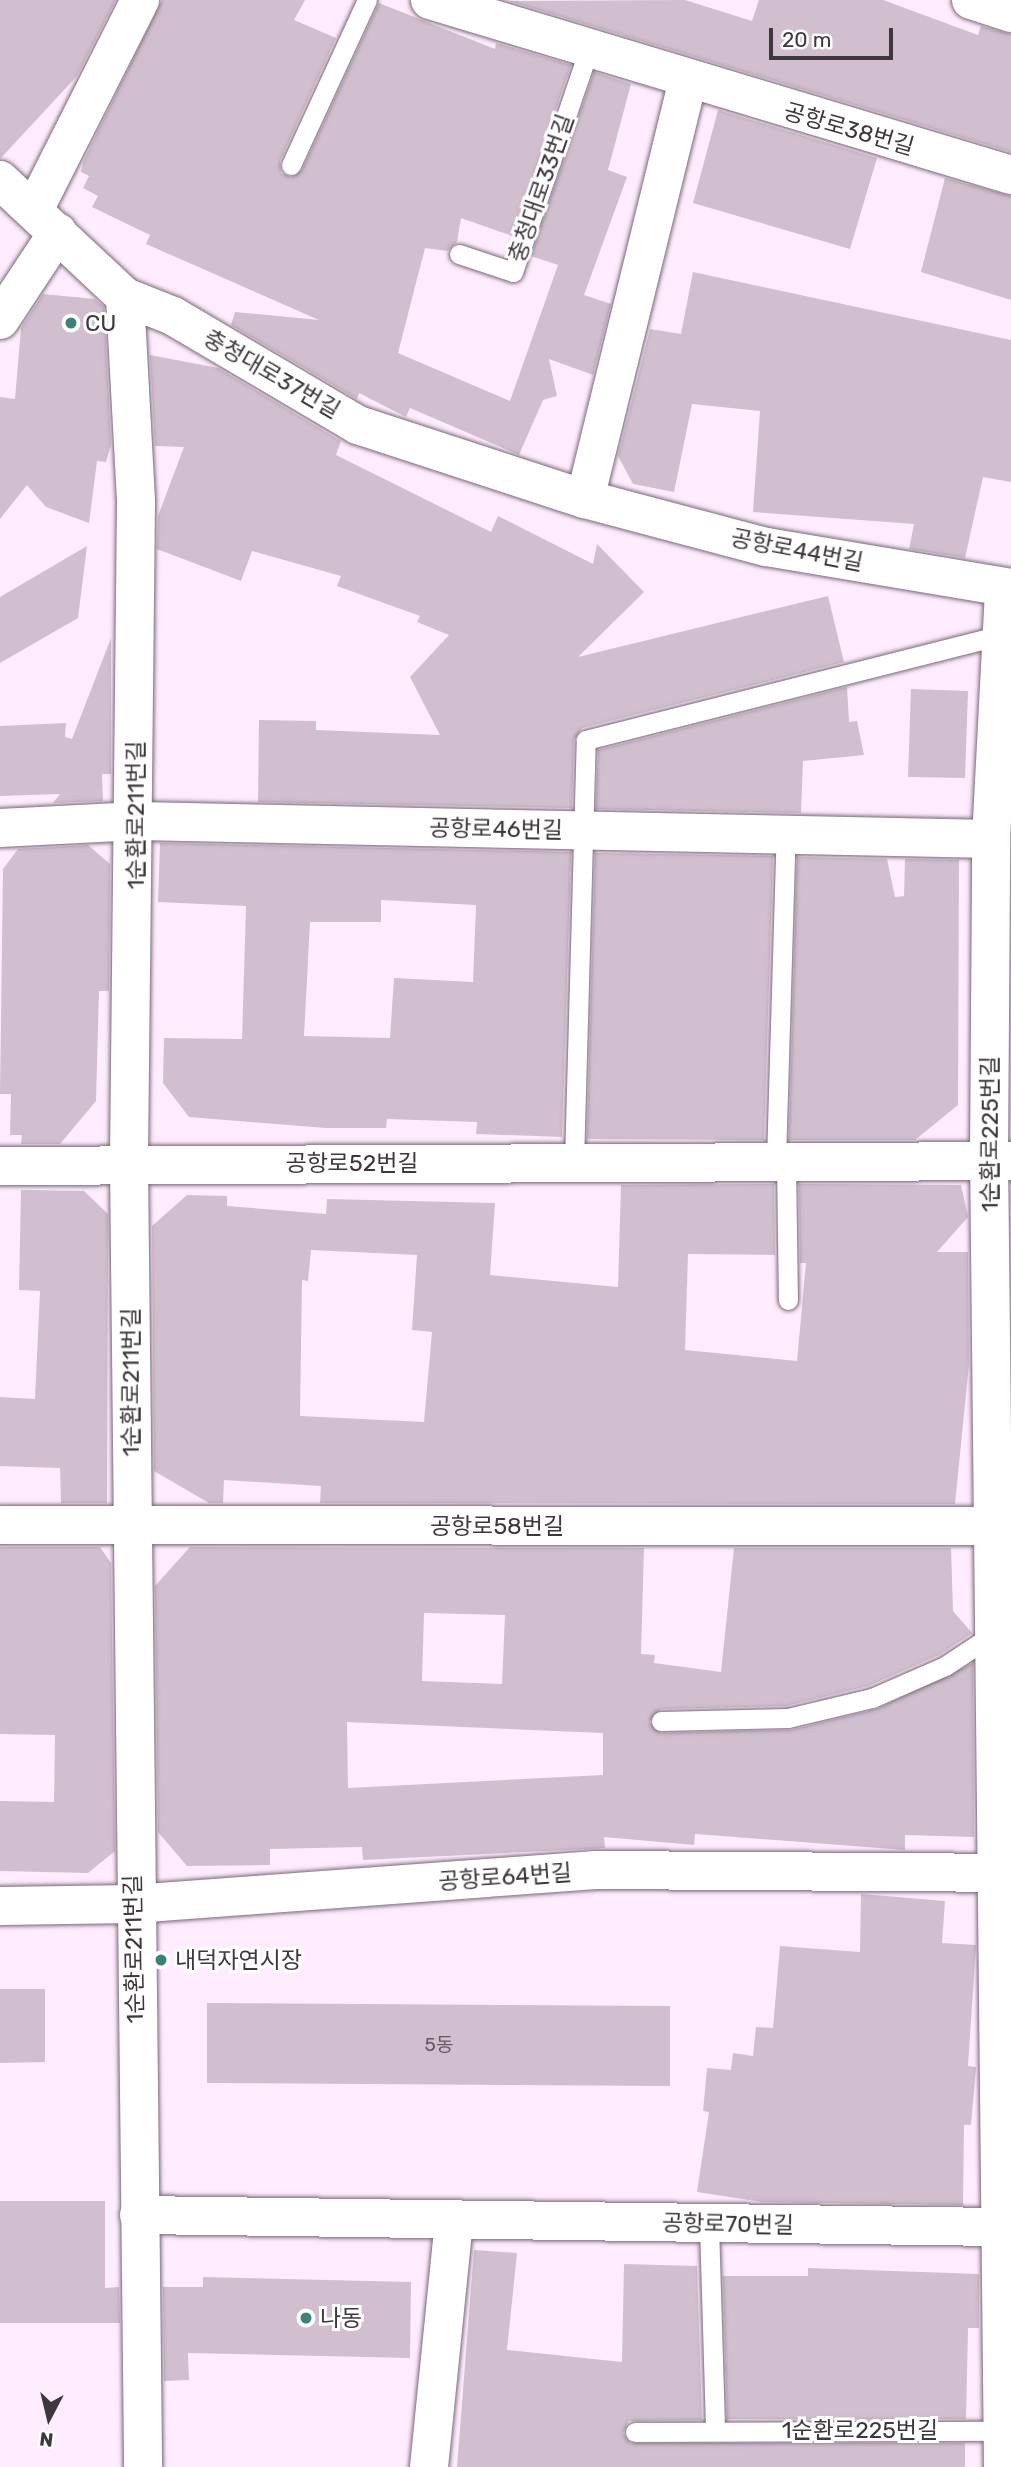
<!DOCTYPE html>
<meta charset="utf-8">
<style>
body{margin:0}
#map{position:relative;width:1011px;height:2467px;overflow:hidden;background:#ffecfe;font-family:Rubik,"Noto Sans KR",sans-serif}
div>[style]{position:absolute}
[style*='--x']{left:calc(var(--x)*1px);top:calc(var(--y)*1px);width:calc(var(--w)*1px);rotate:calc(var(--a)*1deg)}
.building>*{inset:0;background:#d1bfd0}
.roads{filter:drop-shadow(0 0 2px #786877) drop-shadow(0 0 2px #786877)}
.service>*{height:19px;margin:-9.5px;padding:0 9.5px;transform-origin:9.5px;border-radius:9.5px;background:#fff}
.minor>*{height:38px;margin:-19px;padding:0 19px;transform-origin:19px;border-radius:19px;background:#fff}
.dots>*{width:19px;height:19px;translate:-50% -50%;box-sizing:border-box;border:4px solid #fff;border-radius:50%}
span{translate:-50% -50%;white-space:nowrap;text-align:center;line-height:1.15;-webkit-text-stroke:6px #fff;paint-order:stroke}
.number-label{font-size:19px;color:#635962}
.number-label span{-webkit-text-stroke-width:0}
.street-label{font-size:23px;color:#3e373d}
.poi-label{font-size:23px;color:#3e373d}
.left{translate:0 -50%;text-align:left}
.north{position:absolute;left:14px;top:2383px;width:70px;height:70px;-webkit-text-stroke:5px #fff;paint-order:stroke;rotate:187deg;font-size:19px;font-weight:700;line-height:28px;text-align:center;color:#3e373d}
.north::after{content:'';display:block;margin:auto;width:24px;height:32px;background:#3e373d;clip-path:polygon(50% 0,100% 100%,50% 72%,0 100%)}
.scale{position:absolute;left:769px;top:28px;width:124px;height:32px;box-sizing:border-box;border:4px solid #3e373d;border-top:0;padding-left:9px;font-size:21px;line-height:24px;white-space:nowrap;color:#3e373d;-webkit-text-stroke:5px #fff;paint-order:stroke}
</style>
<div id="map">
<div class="building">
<i style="clip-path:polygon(0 0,116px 0,77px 76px,0 159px)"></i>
<i style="clip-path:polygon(162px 0,305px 0,294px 20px,336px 38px,280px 161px,281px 173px,291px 177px,302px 170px,379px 3px,495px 49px,496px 43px,571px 65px,512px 236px,461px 218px,457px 242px,447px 251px,425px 248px,398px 353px,510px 401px,558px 265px,531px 256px,594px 72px,631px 84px,608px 170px,627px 177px,584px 295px,611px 304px,593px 375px,549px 359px,557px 396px,543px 400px,519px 455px,410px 408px,406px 417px,359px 393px,357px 399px,231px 325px,235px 312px,319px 320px,146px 244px,150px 235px,92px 207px,98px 196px,83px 188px,89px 176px,81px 172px,83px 162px)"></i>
<i style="clip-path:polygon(685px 0,752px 21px,759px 0,883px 0,978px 35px,981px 26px,1011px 34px,1011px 152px,509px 1px)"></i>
<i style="clip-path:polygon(718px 110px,877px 158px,850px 249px,693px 203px)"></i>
<i style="clip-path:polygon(945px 178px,1011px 196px,1011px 300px,921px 272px)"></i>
<i style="clip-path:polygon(693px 272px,1011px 340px,1011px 482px,983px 477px,965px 558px,909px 549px,914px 524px,753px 512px,760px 411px,692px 404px,674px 492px,633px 484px,618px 456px,650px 329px,681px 334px)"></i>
<i style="clip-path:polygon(43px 294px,95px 299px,104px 307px,111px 445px,106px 462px,97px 461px,89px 523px,46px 507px,27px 485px,0 519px,0 397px,15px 399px,21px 328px)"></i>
<i style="clip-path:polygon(150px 355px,218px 368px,341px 441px,336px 455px,491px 532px,498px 516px,593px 564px,597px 544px,644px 592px,578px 657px,828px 596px,844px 662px,582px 728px,574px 740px,572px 808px,258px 802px,259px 720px,316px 721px,316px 730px,440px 735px,410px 677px,449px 635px,417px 622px,420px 616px,337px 586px,341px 576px,252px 551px,241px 581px,157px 549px,158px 516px,184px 447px,155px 446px)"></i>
<i style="clip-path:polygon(87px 546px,78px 618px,0 663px,0 597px)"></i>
<i style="clip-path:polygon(111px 638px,111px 774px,102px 774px,103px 801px,53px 803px,60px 794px,0 796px,0 726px,66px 723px,65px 737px,72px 739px)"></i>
<i style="clip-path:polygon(847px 687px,849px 722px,857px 721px,864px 755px,803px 761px,801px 813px,596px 809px,598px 750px)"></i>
<i style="clip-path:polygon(911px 689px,968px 691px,965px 778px,908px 777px)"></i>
<i style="clip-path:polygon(evenodd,160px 843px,571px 852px,562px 1137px,476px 1134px,477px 1122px,387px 1119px,386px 1128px,326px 1128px,189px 1117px,163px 1083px,164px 1038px,242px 1039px,246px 906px,158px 902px,160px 843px,381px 900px,476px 905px,473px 982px,394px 978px,390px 1038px,304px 1036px,310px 922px,381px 922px,381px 900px)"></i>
<i style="clip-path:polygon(88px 845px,110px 864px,109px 991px,99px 991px,96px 1101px,60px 1144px,21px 1144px,22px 1135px,10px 1135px,11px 1094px,0 1094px,3px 869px,18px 849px)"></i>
<i style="clip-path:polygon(595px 853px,773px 856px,764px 1140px,587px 1139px)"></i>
<i style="clip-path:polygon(797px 857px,887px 859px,895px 897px,904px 896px,905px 859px,959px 860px,958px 1105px,915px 1140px,789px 1140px)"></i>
<i style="clip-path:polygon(evenodd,774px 1184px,775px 1255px,688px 1254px,685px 1350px,797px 1361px,806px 1263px,800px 1263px,799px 1184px,961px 1185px,968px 1217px,937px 1252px,968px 1252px,969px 1364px,955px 1504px,320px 1503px,321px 1486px,224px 1480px,223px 1503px,209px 1503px,154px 1471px,152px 1226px,187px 1195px,227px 1196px,227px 1206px,326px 1214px,327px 1199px,495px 1203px,490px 1275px,618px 1287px,621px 1185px,774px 1184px,311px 1250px,417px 1255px,412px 1330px,432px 1332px,424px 1422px,300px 1416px,302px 1280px,308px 1281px,311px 1250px)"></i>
<i style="clip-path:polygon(21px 1190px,84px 1191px,108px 1214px,107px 1503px,61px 1503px,60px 1468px,0 1466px,0 1397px,35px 1399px,40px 1291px,19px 1290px)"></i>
<i style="clip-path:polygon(0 1547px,100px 1547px,111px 1563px,115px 1851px,88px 1873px,0 1871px,0 1801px,54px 1802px,55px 1735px,0 1734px)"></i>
<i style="clip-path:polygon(evenodd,190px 1547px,644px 1548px,641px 1654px,655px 1655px,654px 1663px,721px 1672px,734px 1548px,951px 1548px,953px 1611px,972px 1633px,939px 1655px,868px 1686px,786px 1706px,661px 1709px,649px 1722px,661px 1733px,791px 1730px,877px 1709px,973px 1663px,974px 1837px,905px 1835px,905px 1850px,695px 1834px,694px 1845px,604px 1837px,605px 1848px,363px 1860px,362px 1847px,270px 1849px,270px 1865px,187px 1866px,158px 1832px,155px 1586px,190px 1547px,424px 1613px,505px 1615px,502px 1684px,422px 1681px,424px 1613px,190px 1547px,347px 1722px,603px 1733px,603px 1775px,348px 1788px,347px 1722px)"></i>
<i style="clip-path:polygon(861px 1894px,945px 1901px,942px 1943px,976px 1945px,968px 2066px,976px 2067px,971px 2125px,964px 2125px,963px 2205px,762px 2202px,697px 2192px,709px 2112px,703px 2111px,707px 2068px,731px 2070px,733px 2053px,753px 2056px,756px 2027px,773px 2028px,780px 1946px,860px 1952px)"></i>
<i style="clip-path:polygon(0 1989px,45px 1989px,45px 2062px,0 2063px)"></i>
<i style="clip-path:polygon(207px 2003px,670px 2006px,670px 2086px,207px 2083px)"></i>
<i style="clip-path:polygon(0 2201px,105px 2201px,105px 2288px,119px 2287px,120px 2323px,0 2323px)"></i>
<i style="clip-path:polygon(474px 2250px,517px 2253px,507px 2350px,622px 2362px,624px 2264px,697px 2266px,702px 2420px,629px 2421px,623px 2433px,630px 2443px,965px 2443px,965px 2467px,457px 2467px)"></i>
<i style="clip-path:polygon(808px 2268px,979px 2274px,979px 2328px,968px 2328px,966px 2419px,727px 2419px,723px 2276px,808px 2276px)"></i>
<i style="clip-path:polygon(203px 2277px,411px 2282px,410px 2358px,188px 2353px,189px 2380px,164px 2381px,163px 2287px,203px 2287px)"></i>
</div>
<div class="roads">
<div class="service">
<i style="--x:291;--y:165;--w:182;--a:-65.3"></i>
<i style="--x:459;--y:254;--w:57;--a:18.4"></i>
<i style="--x:513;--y:272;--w:232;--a:-71.2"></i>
<i style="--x:776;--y:1160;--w:329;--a:-88.3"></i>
<i style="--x:786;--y:1161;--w:139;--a:89.2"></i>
<i style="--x:574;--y:1162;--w:422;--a:-88.4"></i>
<i style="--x:586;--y:740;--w:428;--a:-14.2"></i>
<i style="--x:661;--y:1721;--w:127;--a:-1.4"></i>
<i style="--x:788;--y:1718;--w:86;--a:-13.4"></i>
<i style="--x:872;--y:1698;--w:80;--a:-23.7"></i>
<i style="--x:945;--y:1666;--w:60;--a:-33.4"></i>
<i style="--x:709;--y:2225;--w:205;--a:88.3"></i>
<i style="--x:635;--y:2432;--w:369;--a:-0.2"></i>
</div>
<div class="minor">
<i style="--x:430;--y:0;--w:607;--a:16.76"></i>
<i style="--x:971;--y:0;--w:42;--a:18"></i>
<i style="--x:0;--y:180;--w:171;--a:43.1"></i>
<i style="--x:125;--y:297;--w:52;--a:21.6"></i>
<i style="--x:173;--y:316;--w:215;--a:30.5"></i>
<i style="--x:358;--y:425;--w:239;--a:18.1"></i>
<i style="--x:585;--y:499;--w:187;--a:14.9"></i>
<i style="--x:766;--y:547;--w:248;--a:9.5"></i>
<i style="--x:34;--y:210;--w:235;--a:-63.2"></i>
<i style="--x:125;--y:297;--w:205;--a:86.9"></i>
<i style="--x:136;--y:502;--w:662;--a:90.61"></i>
<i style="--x:129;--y:1164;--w:1303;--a:89.38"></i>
<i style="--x:0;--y:320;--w:105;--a:-56.6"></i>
<i style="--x:585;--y:499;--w:431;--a:-76.2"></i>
<i style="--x:0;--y:828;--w:138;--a:-2.9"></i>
<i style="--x:138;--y:821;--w:853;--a:1.21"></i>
<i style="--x:0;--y:1166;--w:1011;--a:-0.28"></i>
<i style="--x:0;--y:1525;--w:994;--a:0.06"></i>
<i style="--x:0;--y:1906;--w:133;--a:-0.9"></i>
<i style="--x:133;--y:1904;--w:464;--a:-4.2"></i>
<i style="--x:596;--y:1870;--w:415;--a:0.4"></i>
<i style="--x:139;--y:2215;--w:863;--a:0.8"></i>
<i style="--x:429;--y:2467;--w:249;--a:-84.2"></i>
<i style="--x:1003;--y:2467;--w:1308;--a:-90.61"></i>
<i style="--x:989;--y:1159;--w:320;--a:-89.6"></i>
<i style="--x:991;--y:839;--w:252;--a:-87"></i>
</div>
</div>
<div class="dots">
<i style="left:71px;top:323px;background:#3c8279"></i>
<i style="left:161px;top:1960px;background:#3c8279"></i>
<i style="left:306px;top:2318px;background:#3c8279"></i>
</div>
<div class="number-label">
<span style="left:439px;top:2045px">5동</span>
</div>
<div class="street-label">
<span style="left:849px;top:129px;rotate:16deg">공항로38번길</span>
<span style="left:541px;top:188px;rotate:-71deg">충청대로33번길</span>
<span style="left:272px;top:374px;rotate:30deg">충청대로37번길</span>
<span style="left:797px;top:550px;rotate:11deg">공항로44번길</span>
<span style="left:136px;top:815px;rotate:-90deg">1순환로211번길</span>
<span style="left:496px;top:829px;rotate:1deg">공항로46번길</span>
<span style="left:990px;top:1134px;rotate:-90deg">1순환로225번길</span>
<span style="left:352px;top:1163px">공항로52번길</span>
<span style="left:131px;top:1382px;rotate:-90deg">1순환로211번길</span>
<span style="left:497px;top:1526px">공항로58번길</span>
<span style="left:505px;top:1877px;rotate:-4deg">공항로64번길</span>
<span style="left:134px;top:1949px;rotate:-91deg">1순환로211번길</span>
<span style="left:728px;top:2224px;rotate:1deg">공항로70번길</span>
<span style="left:860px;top:2430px">1순환로225번길</span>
</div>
<div class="poi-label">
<span class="left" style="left:85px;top:323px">CU</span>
<span class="left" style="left:175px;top:1960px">내덕자연시장</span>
<span class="left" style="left:320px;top:2318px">나동</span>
</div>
<div class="north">N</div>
<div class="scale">20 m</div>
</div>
